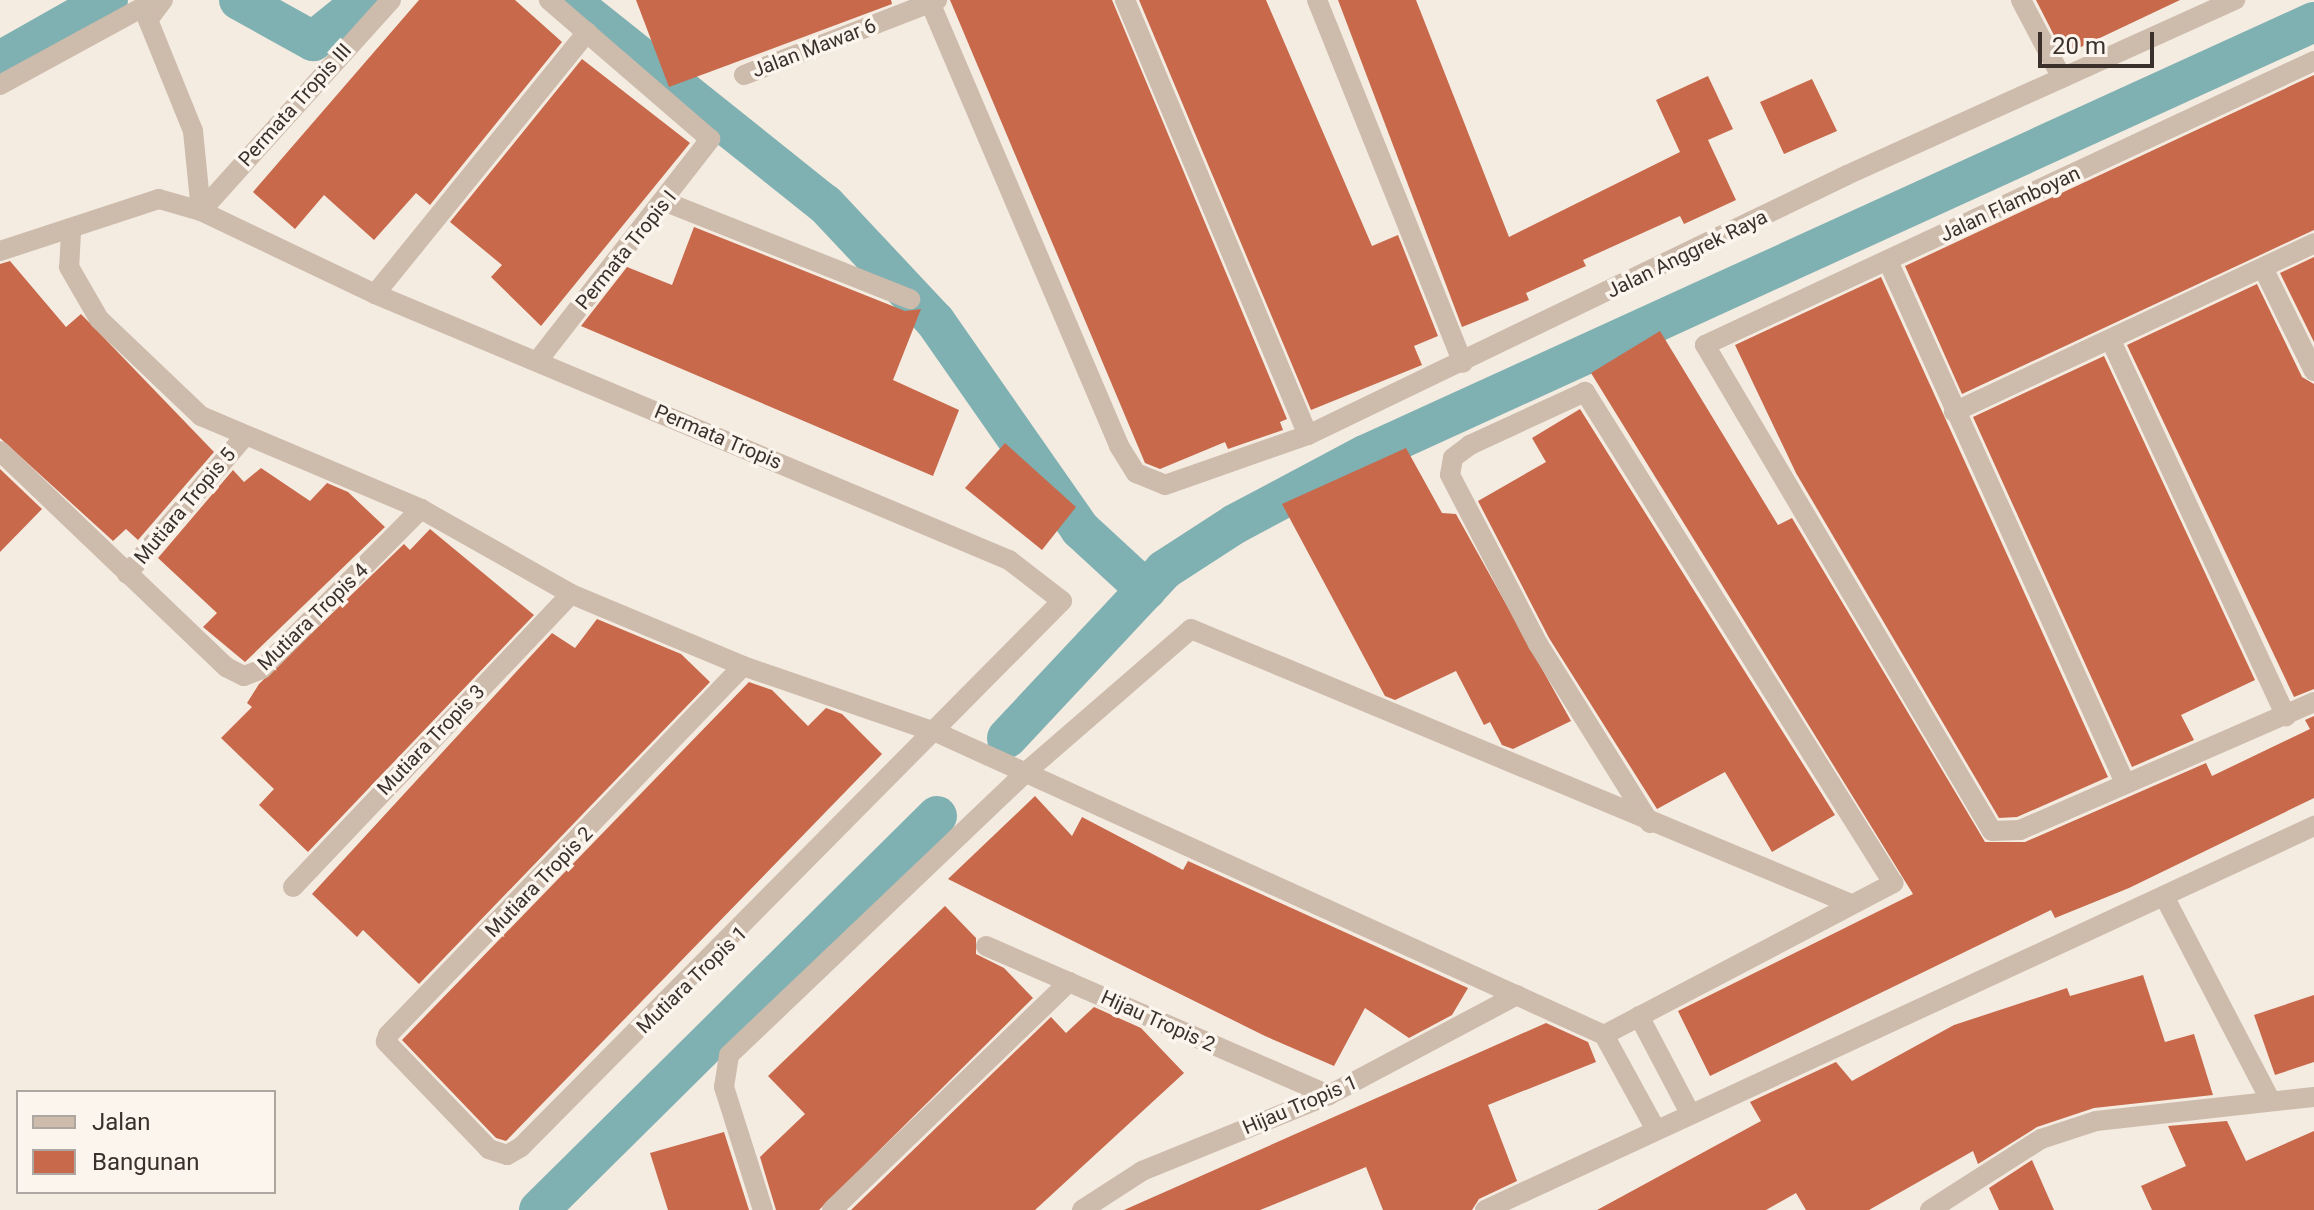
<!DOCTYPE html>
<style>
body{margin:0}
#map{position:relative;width:2314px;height:1210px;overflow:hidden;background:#f4ebe1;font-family:Roboto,sans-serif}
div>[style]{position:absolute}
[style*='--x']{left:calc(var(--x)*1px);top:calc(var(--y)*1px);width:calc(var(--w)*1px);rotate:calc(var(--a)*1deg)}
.canal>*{height:40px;margin:-20px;padding:0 20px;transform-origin:20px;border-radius:20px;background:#7fb0b2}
.building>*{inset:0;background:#c8694b}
.minor>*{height:20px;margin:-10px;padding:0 10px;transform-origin:10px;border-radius:10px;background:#cdbbac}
span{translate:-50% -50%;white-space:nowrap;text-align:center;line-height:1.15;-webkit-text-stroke:7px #fbf5ee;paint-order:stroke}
.street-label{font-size:20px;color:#3b302b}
.legend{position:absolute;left:16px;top:1090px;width:260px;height:104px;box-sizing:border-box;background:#fbf5ee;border:2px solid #aea6a0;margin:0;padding:10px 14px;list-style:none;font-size:24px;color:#3b302b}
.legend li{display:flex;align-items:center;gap:16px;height:40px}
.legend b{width:40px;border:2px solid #aea6a0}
.scale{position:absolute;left:2038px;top:32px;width:116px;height:36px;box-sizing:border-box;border:4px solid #3b302b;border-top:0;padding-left:10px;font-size:24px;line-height:28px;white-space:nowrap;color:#3b302b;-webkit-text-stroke:6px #fbf5ee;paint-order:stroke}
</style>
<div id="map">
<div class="canal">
<i style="--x:239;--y:0;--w:85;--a:29"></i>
<i style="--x:313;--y:41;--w:65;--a:-38.8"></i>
<i style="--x:569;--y:0;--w:327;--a:38.6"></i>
<i style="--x:825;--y:204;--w:161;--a:46.8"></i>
<i style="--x:935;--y:321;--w:254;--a:55.1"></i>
<i style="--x:1080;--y:529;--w:90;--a:42.7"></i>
<i style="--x:0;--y:61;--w:124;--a:-29.5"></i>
<i style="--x:1007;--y:738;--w:230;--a:-46.9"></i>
<i style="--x:1164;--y:570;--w:85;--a:-32.9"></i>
<i style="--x:1235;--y:524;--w:147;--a:-28"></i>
<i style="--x:1365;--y:455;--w:1043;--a:-24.53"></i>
<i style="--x:539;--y:1210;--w:560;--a:-44.71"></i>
</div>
<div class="building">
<i style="clip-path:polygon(419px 0,515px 0,562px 42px,430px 205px,416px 193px,374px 240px,324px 195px,295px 229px,253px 192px)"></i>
<i style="clip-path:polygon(636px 0,891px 0,892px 4px,669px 87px)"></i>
<i style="clip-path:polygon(950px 0,1112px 0,1287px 419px,1280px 422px,1283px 430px,1228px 449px,1225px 442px,1160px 469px,1145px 463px)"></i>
<i style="clip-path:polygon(1139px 0,1266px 0,1372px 246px,1398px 235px,1438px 336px,1414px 346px,1422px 365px,1311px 410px)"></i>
<i style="clip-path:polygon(1338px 0,1416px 0,1509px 237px,1680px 152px,1656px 100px,1708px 76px,1733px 129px,1708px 140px,1736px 200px,1684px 224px,1680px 216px,1583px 260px,1586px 266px,1526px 293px,1529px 300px,1462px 327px)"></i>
<i style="clip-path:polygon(2036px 0,2180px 0,2064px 55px)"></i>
<i style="clip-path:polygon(582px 59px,690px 143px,541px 326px,491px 277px,502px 265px,450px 222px)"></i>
<i style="clip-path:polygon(2314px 75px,2314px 230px,1962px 394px,1905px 266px)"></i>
<i style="clip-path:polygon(1812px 79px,1837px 131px,1784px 154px,1760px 102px)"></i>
<i style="clip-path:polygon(694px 227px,905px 311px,921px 309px,893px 380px,959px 410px,933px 476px,581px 326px,627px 267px,672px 285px)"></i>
<i style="clip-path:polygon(2314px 257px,2314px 342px,2280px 273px)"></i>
<i style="clip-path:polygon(10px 261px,66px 327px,81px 314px,214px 452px,138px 540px,126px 529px,113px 541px,0 438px,0 264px)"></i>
<i style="clip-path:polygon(1881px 277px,2108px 777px,2017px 817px,1999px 818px,1796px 473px,1735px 345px)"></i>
<i style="clip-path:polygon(2257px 284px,2302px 377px,2314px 384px,2314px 689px,2294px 697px,2127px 345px)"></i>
<i style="clip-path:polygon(1660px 331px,1778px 525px,1792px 518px,1985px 842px,2025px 842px,2206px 763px,2212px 776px,2310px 729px,2305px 720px,2314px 716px,2314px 798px,2129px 888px,2055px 918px,2051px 910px,1710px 1076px,1678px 1011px,1913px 894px,1591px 373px)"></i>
<i style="clip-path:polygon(2104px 356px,2255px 680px,2181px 715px,2194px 740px,2132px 767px,1973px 417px)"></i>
<i style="clip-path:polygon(1580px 409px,1835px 815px,1772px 852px,1725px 772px,1657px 809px,1549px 638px,1478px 501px,1546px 462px,1532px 438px)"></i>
<i style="clip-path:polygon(1005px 443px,1076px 507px,1042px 550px,965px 488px)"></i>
<i style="clip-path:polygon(1406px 448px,1442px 513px,1456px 514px,1571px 721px,1513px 749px,1502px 745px,1490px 722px,1484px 725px,1456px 671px,1395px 700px,1385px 696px,1282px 504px)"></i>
<i style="clip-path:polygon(261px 468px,310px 501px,327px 483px,348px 492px,385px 527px,245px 662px,203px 627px,217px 613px,158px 558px,233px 470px,244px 482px)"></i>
<i style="clip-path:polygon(0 469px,42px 509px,0 552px)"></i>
<i style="clip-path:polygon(430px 529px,534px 615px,308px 852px,259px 805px,274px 789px,221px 738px,252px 707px,247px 703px,259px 684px,404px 544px,410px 550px)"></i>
<i style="clip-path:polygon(597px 619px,681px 654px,710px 682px,419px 984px,363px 930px,357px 937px,312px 894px,552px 633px,575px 648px)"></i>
<i style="clip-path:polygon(749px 682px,772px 690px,808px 726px,826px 708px,842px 714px,882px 754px,506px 1141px,496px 1138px,402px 1040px)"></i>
<i style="clip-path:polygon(1035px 796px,1072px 836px,1082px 817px,1183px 870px,1188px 861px,1468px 988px,1452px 1015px,1409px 1038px,1365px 1008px,1334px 1066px,1265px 1036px,948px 879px)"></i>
<i style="clip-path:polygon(945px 906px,976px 938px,976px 954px,1004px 968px,1033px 998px,819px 1210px,776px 1210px,760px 1157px,805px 1114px,768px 1076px)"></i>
<i style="clip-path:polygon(2143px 975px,2165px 1042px,2194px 1034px,2213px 1095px,2094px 1108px,2037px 1127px,1978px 1164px,1973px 1151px,1869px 1210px,1806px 1210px,1796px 1193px,1766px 1210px,1597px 1210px,1761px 1121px,1750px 1102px,1836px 1062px,1852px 1081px,1954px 1025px,2067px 988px,2070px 996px)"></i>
<i style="clip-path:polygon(2314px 995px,2314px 1062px,2275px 1075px,2254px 1015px)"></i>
<i style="clip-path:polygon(1094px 1007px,1141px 1028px,1184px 1073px,1035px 1210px,851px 1210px,1051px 1017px,1066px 1033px)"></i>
<i style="clip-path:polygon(1546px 1023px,1588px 1042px,1596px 1062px,1488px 1105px,1517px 1181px,1479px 1199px,1472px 1210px,1383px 1210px,1366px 1167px,1260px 1210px,1124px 1210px)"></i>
<i style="clip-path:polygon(2227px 1121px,2246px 1161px,2314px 1131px,2314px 1210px,2152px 1210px,2141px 1186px,2186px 1166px,2168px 1126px)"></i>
<i style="clip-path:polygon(724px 1132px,749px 1210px,668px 1210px,650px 1153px)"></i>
<i style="clip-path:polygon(2032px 1160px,2054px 1210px,1999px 1210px,1989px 1188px)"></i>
</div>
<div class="minor">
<i style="--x:163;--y:0;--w:25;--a:127"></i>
<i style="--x:148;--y:20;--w:120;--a:67.9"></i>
<i style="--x:193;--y:131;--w:80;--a:84.3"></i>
<i style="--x:929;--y:0;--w:485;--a:66.9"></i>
<i style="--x:1119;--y:446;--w:32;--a:58"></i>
<i style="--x:1136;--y:473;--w:31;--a:22"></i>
<i style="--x:1165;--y:485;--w:151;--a:-19.3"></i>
<i style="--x:1308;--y:435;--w:598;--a:-25.75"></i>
<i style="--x:1847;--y:175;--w:426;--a:-24.3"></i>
<i style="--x:1125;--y:0;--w:472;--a:67.2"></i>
<i style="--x:1317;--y:0;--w:391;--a:68.1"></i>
<i style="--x:2021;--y:0;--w:88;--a:62.3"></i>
<i style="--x:2314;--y:61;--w:672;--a:155"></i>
<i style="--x:1705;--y:345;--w:564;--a:59.44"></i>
<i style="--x:1992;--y:831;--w:28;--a:-2"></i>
<i style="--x:2020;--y:830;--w:321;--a:-23.5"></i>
<i style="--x:744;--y:75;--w:207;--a:-21.2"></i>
<i style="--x:0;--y:85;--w:178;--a:-28.6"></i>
<i style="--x:666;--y:202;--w:263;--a:21.7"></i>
<i style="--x:201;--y:211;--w:284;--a:-48"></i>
<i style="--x:71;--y:232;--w:35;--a:93"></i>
<i style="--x:69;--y:267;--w:60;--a:60"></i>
<i style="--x:99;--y:319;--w:141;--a:43.6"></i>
<i style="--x:201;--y:416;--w:239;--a:22.9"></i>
<i style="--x:421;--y:509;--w:172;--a:29.5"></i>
<i style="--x:571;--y:594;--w:186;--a:22.7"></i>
<i style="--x:743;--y:666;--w:206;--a:19"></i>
<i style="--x:938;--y:733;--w:731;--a:24.39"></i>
<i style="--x:1604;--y:1035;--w:106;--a:61.3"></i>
<i style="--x:0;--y:251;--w:167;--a:-18.1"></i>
<i style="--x:159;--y:199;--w:44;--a:15.9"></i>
<i style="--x:201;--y:211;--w:193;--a:25.5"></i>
<i style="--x:375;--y:294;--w:688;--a:22.76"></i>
<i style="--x:1009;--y:560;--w:67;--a:37.7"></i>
<i style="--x:1062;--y:601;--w:769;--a:134.74"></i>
<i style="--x:521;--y:1147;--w:16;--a:150"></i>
<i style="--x:507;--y:1155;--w:19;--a:-162"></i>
<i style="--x:489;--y:1149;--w:149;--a:-133.9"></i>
<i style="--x:386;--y:1042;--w:7;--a:-74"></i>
<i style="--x:388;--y:1035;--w:512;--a:-46.11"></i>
<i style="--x:1888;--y:261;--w:573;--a:65.58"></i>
<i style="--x:2263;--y:268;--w:115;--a:63.7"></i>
<i style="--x:375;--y:294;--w:337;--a:-51"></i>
<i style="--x:2112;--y:343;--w:412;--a:65"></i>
<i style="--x:539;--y:359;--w:279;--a:-52.1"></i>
<i style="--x:710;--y:139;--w:213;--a:-139.2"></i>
<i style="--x:1954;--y:412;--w:398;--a:-25.1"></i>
<i style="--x:0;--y:451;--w:313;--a:43.7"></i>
<i style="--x:226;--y:667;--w:20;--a:27"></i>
<i style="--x:244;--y:676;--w:19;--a:-21"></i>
<i style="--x:262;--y:669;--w:226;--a:-45.2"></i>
<i style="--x:127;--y:574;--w:179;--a:-49.5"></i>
<i style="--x:293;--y:887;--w:404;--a:-46.5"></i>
<i style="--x:2165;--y:898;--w:228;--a:62.5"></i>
<i style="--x:986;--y:946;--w:374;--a:23.5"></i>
<i style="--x:1639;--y:1016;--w:110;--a:62.3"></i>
<i style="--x:1604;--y:1035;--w:327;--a:-27.7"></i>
<i style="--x:1893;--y:883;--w:580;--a:-122.1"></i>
<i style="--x:1585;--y:392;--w:127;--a:155.3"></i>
<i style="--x:1470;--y:445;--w:21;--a:143"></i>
<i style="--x:1453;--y:458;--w:17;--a:100"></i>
<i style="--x:1450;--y:475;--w:191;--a:62.5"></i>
<i style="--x:1538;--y:644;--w:211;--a:58"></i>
<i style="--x:763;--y:1210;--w:129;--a:-107.6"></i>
<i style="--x:724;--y:1087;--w:32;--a:-81"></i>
<i style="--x:729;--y:1055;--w:410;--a:-43.6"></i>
<i style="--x:1026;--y:772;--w:218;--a:-40.9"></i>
<i style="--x:1191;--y:629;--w:715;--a:22.62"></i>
<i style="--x:832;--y:1210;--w:329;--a:-43.9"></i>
<i style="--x:1082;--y:1210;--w:72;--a:-33"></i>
<i style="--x:1142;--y:1171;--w:202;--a:-22.1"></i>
<i style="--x:1329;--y:1095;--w:213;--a:-28"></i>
<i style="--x:1485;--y:1210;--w:914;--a:-24.85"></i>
<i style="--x:1930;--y:1210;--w:132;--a:-32.6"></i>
<i style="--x:2041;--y:1139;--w:58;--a:-18.1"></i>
<i style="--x:2096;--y:1121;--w:219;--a:-6.3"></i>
</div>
<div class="street-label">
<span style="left:814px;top:48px;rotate:-21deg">Jalan Mawar 6</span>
<span style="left:295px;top:105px;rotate:-48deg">Permata Tropis III</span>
<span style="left:2010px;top:204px;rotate:-25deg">Jalan Flamboyan</span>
<span style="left:626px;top:250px;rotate:-51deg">Permata Tropis I</span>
<span style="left:1687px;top:254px;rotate:-26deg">Jalan Anggrek Raya</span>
<span style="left:718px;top:437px;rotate:23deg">Permata Tropis</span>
<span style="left:185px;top:506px;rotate:-50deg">Mutiara Tropis 5</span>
<span style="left:313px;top:617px;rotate:-44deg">Mutiara Tropis 4</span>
<span style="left:431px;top:740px;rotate:-46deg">Mutiara Tropis 3</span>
<span style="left:539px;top:882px;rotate:-46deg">Mutiara Tropis 2</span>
<span style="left:692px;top:980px;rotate:-44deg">Mutiara Tropis 1</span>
<span style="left:1158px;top:1021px;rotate:24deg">Hijau Tropis 2</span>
<span style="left:1300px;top:1105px;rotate:-23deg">Hijau Tropis 1</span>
</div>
<ul class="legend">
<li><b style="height:10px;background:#cdbbac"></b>Jalan</li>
<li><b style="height:22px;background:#c8694b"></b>Bangunan</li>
</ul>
<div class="scale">20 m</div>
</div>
